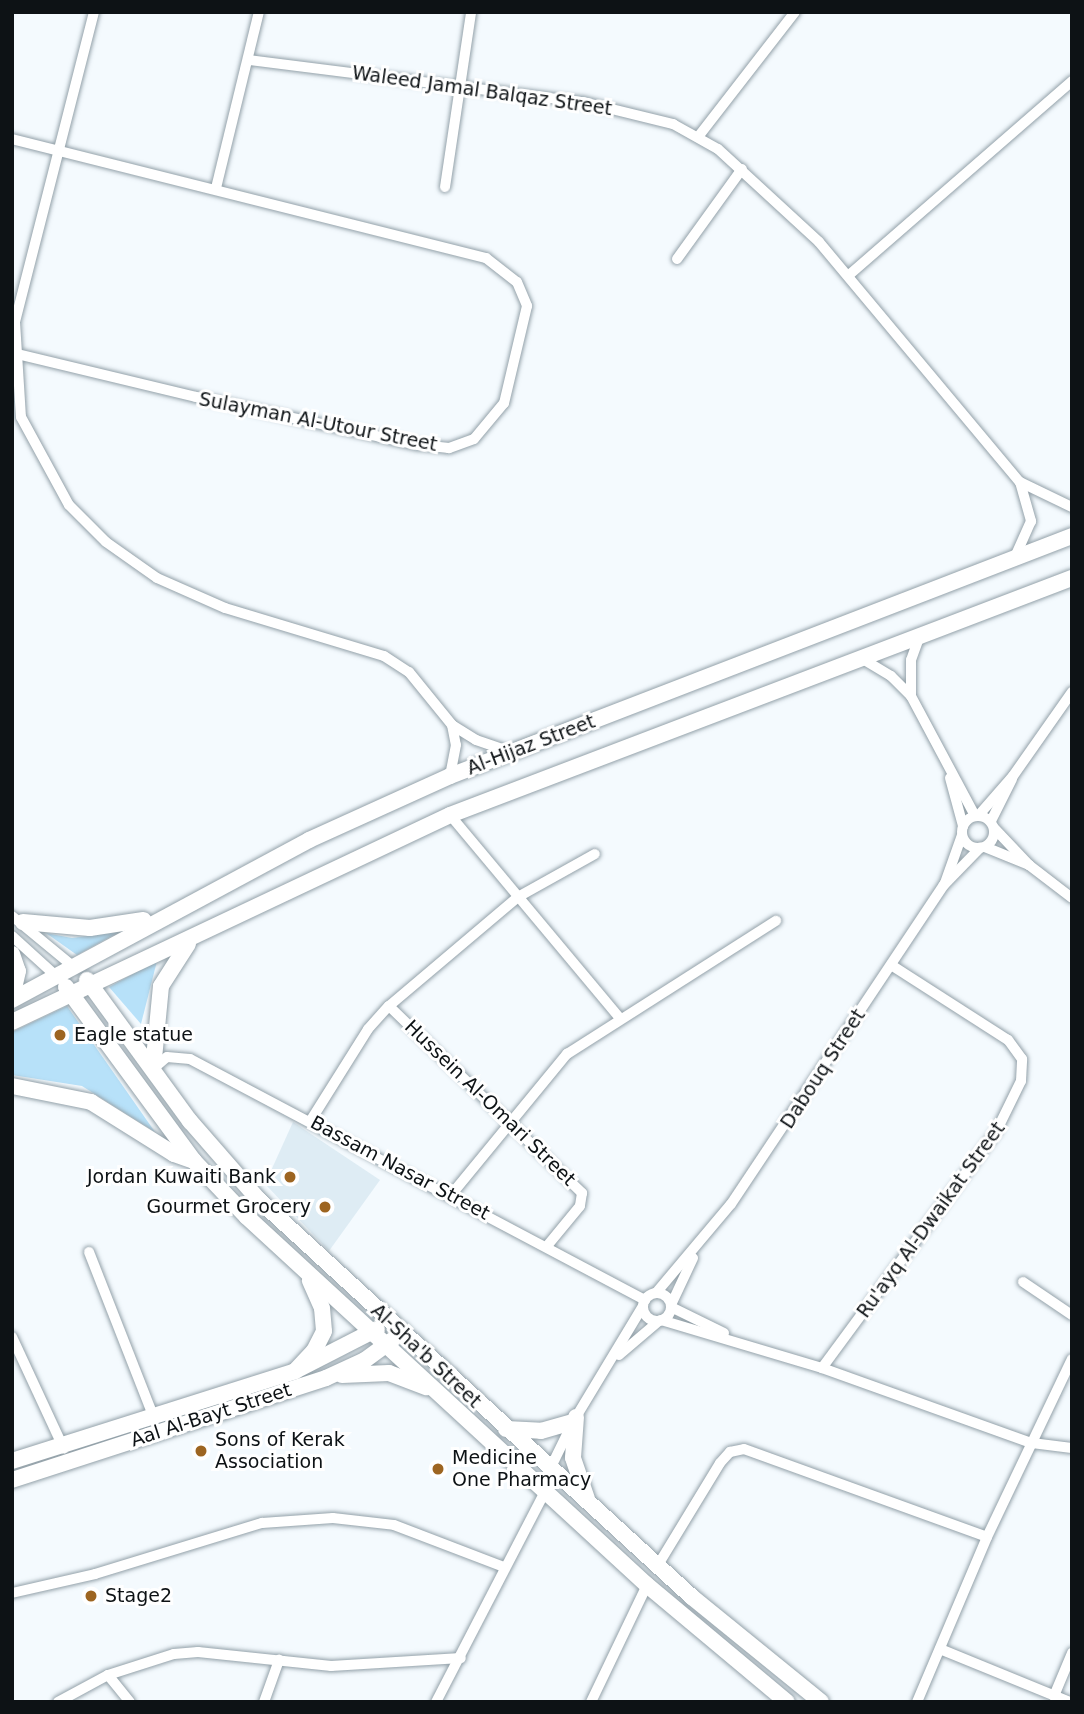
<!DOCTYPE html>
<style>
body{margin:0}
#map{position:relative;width:1084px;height:1714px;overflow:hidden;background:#f4fafe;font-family:"DejaVu Sans",sans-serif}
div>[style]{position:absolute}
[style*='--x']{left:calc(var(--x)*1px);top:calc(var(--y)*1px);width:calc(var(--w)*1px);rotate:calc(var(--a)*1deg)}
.built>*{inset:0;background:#deecf4}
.green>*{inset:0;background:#b7e1f9}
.roads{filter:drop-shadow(0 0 2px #93a1a9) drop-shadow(0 0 2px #93a1a9)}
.street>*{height:10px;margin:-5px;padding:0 5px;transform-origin:5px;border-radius:5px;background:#fff}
.street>.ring{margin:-5px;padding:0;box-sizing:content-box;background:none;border:10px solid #fff;border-radius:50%}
.secondary>*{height:16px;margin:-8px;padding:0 8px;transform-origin:8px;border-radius:8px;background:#fff}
.dots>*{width:19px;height:19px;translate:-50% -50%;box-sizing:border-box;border:4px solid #fff;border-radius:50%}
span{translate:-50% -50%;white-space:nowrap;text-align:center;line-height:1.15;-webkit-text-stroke:6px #fff;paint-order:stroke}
.street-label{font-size:19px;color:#0d1215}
.poi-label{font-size:19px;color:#0d1215}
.left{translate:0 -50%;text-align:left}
.right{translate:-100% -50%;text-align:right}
.frame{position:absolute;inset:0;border:14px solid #0d1215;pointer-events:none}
</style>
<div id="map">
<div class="built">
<i style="clip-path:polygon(293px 1122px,380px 1180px,329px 1251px,265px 1184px)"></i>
</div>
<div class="green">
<i style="clip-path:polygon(119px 932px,77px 955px,46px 933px,72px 938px)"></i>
<i style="clip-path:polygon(157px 961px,141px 1024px,109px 987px)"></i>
<i style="clip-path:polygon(67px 1006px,155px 1132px,82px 1086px,12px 1075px,12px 1032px)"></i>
</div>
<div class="roads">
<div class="street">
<i style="--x:94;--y:12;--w:320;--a:104.3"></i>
<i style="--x:15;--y:322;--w:95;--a:86.4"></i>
<i style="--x:21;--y:417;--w:100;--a:61.4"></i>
<i style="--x:69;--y:505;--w:52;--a:45"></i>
<i style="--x:106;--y:542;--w:62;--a:35.2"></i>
<i style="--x:157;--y:578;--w:74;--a:23.8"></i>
<i style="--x:225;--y:608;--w:166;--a:16.8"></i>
<i style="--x:384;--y:656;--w:30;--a:33"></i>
<i style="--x:409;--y:672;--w:68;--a:50.9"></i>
<i style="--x:452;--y:725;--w:20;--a:79"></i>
<i style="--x:456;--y:745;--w:32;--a:101"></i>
<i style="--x:249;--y:60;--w:337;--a:7.2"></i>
<i style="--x:583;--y:102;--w:93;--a:13.7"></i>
<i style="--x:673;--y:124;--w:51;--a:29.1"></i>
<i style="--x:718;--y:149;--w:137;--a:42.6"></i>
<i style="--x:819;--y:242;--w:313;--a:50.1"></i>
<i style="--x:1020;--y:482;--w:41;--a:74.2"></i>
<i style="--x:1031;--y:521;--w:39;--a:114"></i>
<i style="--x:698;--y:137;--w:158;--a:-52.2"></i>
<i style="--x:12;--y:139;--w:489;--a:14.1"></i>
<i style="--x:486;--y:258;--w:39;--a:38"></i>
<i style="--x:517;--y:282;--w:26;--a:67"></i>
<i style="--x:527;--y:306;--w:100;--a:103.3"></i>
<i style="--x:504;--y:403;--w:47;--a:129.8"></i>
<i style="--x:474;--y:439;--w:27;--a:160"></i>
<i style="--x:449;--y:448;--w:31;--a:-174"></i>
<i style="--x:418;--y:445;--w:227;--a:-167.8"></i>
<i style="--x:196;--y:397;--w:188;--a:-166.5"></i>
<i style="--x:445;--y:187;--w:177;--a:-81.5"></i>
<i style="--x:216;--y:188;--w:181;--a:-76.3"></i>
<i style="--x:677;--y:259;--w:111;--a:-54.2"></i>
<i style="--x:849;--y:275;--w:296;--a:-41"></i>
<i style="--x:1020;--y:482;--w:58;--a:25.7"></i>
<i style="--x:861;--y:658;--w:35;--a:31"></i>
<i style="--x:891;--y:676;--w:28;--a:45"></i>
<i style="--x:911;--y:696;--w:136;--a:61.9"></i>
<i style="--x:911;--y:696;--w:36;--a:-90"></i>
<i style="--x:911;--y:660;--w:27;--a:-70"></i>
<i style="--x:452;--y:725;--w:28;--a:32"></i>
<i style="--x:476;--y:740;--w:37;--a:19"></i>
<i style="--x:950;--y:778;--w:50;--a:74.8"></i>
<i style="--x:450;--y:815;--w:263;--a:50.1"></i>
<i class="ring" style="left:962px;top:816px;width:22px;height:22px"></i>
<i style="--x:978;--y:816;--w:53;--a:-48.8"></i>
<i style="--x:1013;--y:776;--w:103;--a:-54.9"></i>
<i style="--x:991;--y:821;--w:47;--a:-63.4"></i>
<i style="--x:994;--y:828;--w:51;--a:46.6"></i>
<i style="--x:1029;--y:865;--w:54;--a:37.5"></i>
<i style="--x:985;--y:847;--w:48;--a:22.2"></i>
<i style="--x:945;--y:883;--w:51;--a:-70.5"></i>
<i style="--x:12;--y:916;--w:82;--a:39.5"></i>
<i style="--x:12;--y:936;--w:61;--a:42.3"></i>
<i style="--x:389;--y:1006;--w:269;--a:44.1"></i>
<i style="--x:582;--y:1193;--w:13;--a:99"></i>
<i style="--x:580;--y:1206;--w:52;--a:129.5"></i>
<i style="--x:153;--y:1069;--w:18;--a:-41"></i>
<i style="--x:167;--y:1057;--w:23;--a:5"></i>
<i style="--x:190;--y:1059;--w:515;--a:27.91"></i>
<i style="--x:311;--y:1120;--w:107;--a:-57.9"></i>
<i style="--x:368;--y:1029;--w:31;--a:-48"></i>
<i style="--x:389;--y:1006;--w:169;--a:-40.2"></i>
<i style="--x:518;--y:897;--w:88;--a:-29.2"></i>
<i style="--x:451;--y:1195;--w:183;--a:-50.6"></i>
<i style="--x:567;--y:1054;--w:248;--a:-32.5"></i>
<i style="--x:89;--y:1252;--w:175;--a:68.6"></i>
<i style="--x:1023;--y:1282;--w:59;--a:34"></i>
<i class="ring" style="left:643px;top:1293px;width:18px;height:18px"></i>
<i style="--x:656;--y:1293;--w:116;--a:-49.9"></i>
<i style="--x:731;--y:1204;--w:384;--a:-56.3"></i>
<i style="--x:944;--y:885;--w:52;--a:-45.8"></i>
<i style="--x:671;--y:1305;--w:52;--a:-64.9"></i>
<i style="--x:671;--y:1307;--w:59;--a:26.1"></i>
<i style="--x:661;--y:1320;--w:168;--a:16.6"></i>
<i style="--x:822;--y:1368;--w:223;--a:19.7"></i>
<i style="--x:1032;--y:1443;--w:40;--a:7.1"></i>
<i style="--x:12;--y:1337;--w:123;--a:65.1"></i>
<i style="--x:619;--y:1355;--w:52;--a:-40.4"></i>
<i style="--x:822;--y:1368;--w:293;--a:-53.6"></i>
<i style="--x:996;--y:1132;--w:57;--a:-63.9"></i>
<i style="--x:1021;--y:1081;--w:22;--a:-87"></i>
<i style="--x:1022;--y:1059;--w:24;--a:-126"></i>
<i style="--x:1008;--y:1040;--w:139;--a:-147.3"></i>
<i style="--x:550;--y:1469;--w:52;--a:-63.9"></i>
<i style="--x:573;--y:1422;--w:135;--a:-58.9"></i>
<i style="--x:658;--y:1565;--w:119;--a:-58.7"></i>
<i style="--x:720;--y:1463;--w:15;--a:-48"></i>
<i style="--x:730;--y:1452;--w:14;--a:-12"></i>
<i style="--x:744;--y:1449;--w:258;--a:19.9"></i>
<i style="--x:12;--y:1593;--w:85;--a:-12.9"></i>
<i style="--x:95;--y:1574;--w:175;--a:-17"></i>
<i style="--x:262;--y:1523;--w:71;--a:-4"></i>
<i style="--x:333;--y:1518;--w:61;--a:6.5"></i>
<i style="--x:394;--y:1525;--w:118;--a:20.9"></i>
<i style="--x:940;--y:1649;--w:140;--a:22.2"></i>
<i style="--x:108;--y:1675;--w:35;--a:51"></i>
<i style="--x:1054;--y:1696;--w:47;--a:-67.3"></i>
<i style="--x:58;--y:1702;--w:57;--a:-28.4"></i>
<i style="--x:108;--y:1675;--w:69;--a:-17.7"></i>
<i style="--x:174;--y:1654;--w:24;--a:-5"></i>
<i style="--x:198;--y:1652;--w:134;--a:6"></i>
<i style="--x:331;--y:1666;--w:130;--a:-3.5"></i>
<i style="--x:264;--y:1702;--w:45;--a:-70.3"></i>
<i style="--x:436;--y:1702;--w:237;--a:-62.6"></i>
<i style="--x:591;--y:1702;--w:130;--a:-64.4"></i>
<i style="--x:917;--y:1702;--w:179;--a:-67"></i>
<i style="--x:987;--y:1537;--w:197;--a:-64.5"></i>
</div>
<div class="secondary">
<i style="--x:23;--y:922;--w:67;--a:5.1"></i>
<i style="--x:90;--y:928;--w:54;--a:-8.6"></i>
<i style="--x:12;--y:954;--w:18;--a:71"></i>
<i style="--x:18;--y:971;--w:26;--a:103"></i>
<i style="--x:87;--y:980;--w:175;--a:53.9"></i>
<i style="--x:190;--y:1121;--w:105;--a:48.9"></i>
<i style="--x:259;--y:1200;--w:587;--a:42.52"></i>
<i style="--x:692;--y:1597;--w:166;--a:39.1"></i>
<i style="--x:66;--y:987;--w:216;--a:53.7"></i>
<i style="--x:194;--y:1161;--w:76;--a:46.6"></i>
<i style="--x:246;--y:1216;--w:545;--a:42.62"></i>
<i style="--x:647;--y:1585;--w:182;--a:39.9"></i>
<i style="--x:12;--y:1000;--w:337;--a:-28.3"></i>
<i style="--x:309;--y:840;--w:155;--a:-24.4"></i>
<i style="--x:450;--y:776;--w:667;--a:-21.1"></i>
<i style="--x:12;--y:1022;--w:484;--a:-25.3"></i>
<i style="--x:450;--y:815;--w:666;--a:-20.86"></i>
<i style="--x:153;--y:1069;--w:83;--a:-84.5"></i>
<i style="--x:161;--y:986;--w:50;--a:-57.3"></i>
<i style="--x:12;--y:1086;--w:81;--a:11.4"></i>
<i style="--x:91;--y:1102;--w:98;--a:32.1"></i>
<i style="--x:174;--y:1154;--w:21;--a:19"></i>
<i style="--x:297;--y:1369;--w:25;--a:-47"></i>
<i style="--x:314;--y:1351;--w:22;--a:-63"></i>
<i style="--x:324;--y:1331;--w:23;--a:-95"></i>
<i style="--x:322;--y:1308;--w:30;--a:-114"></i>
<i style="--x:342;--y:1375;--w:47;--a:-2.4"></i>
<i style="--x:389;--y:1373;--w:40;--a:21"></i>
<i style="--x:576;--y:1417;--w:41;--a:94.2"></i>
<i style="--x:573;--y:1458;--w:43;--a:71.1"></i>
<i style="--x:506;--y:1429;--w:35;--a:3"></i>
<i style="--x:541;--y:1431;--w:33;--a:-16"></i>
<i style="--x:12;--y:1461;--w:297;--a:-17.6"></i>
<i style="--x:295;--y:1371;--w:92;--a:-27.1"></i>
<i style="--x:12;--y:1480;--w:330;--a:-18"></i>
<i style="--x:326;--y:1378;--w:43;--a:-24.8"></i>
<i style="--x:365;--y:1360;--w:34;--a:-36"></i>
</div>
</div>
<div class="dots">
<i style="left:60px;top:1035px;background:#9d6521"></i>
<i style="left:290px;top:1177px;background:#9d6521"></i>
<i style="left:325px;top:1207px;background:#9d6521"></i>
<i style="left:201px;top:1451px;background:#9d6521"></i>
<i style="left:438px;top:1469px;background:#9d6521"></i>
<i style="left:91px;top:1596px;background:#9d6521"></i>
</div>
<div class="street-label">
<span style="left:482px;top:91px;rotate:8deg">Waleed Jamal Balqaz Street</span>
<span style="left:318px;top:422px;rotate:11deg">Sulayman Al-Utour Street</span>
<span style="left:531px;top:745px;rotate:-21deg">Al-Hijaz Street</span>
<span style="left:823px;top:1069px;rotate:-57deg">Dabouq Street</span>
<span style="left:490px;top:1103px;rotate:44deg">Hussein Al-Omari Street</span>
<span style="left:400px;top:1168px;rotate:28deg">Bassam Nasar Street</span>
<span style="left:931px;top:1220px;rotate:-54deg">Ru'ayq Al-Dwaikat Street</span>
<span style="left:426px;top:1356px;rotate:43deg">Al-Sha'b Street</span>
<span style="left:211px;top:1415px;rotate:-18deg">Aal Al-Bayt Street</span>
</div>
<div class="poi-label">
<span class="left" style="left:74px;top:1035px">Eagle statue</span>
<span class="right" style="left:276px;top:1177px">Jordan Kuwaiti Bank</span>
<span class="right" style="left:311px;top:1207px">Gourmet Grocery</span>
<span class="left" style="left:215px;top:1451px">Sons of Kerak<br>Association</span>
<span class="left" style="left:452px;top:1469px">Medicine<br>One Pharmacy</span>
<span class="left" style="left:105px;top:1596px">Stage2</span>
</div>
<div class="frame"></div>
</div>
